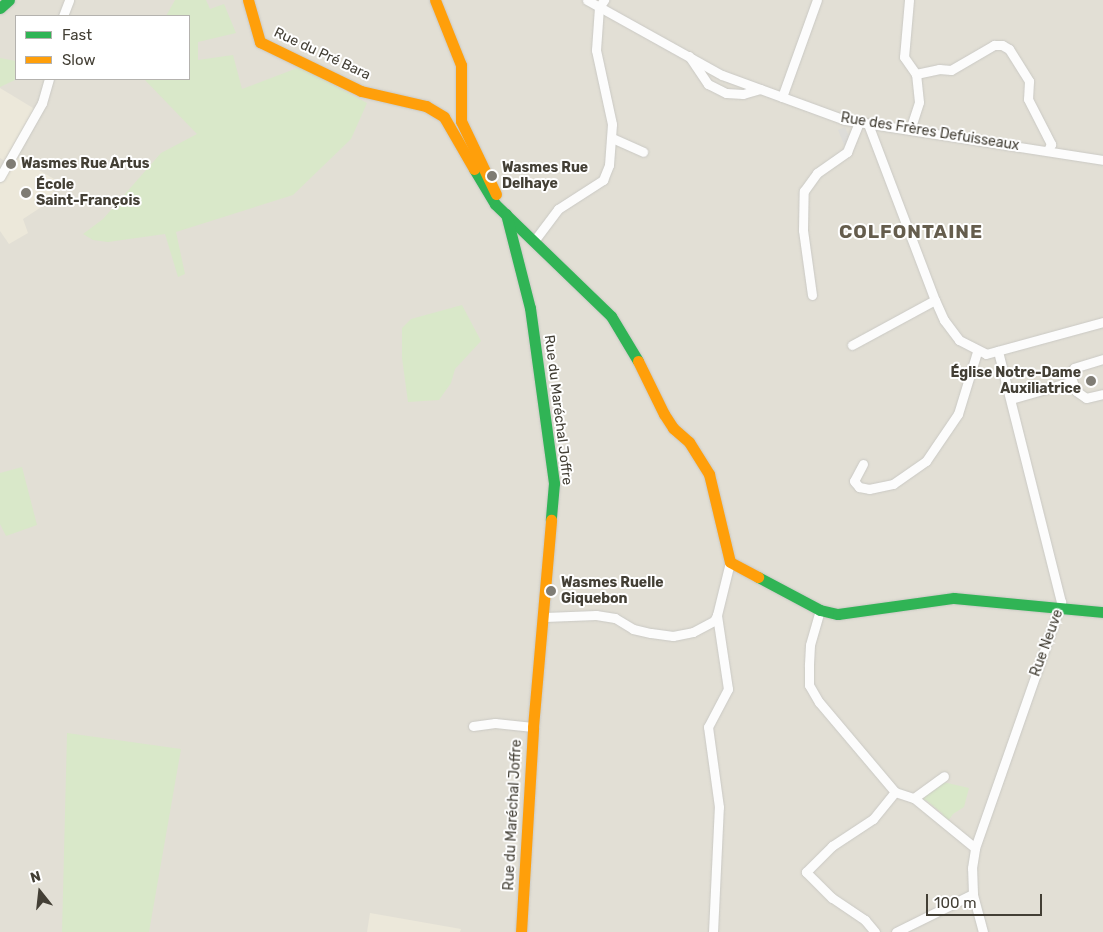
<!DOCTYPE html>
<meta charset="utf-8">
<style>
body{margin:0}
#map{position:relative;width:1103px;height:932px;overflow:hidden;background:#eeede8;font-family:Rubik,sans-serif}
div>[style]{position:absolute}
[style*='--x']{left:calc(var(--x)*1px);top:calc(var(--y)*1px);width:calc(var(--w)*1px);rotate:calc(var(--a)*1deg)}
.residential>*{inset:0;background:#e2dfd5}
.education>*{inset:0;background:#ece8da}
.green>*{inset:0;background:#d9e8c9}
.parking>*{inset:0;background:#dddcd8}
.roads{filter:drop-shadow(0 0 1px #cac9c4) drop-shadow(0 0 1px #cac9c4)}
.street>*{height:9px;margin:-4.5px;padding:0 4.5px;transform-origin:4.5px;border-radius:4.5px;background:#fcfcfc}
.fast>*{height:11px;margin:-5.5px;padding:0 5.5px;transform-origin:5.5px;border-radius:5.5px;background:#30b455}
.slow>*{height:11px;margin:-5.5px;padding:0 5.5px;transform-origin:5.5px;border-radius:5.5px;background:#ff9f0a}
.dots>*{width:14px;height:14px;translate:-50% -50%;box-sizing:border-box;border:2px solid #fff;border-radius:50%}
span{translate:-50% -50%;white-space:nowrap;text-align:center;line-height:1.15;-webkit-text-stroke:4px #fff;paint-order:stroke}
.street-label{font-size:14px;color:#433f35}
.poi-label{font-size:14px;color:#433f35;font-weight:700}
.left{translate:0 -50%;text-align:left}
.right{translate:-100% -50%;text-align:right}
.district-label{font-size:19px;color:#655d4d;font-weight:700;letter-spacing:1px}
.legend{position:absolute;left:15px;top:15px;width:175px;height:65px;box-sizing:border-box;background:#fff;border:1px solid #b4b2ae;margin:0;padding:6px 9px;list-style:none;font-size:15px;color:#433f35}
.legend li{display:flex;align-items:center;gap:10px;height:25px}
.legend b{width:25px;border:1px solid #b4b2ae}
.north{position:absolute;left:15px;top:867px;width:50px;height:50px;-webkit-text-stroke:4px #fff;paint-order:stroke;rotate:344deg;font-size:14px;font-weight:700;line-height:20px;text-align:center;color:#433f35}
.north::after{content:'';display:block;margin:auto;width:18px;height:22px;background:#433f35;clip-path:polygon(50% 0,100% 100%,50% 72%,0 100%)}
.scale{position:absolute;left:926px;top:894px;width:116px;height:22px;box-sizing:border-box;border:2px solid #433f35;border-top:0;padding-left:6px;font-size:15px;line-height:18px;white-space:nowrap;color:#433f35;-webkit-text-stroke:4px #fff;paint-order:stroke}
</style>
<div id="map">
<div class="residential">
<i style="clip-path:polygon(evenodd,0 0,1103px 0,1103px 932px,0 932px,0 0,16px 16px,189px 16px,189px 79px,16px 79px,16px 16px)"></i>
</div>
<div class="education">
<i style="clip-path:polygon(0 88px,38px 111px,14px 155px,59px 182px,46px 204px,23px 219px,28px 233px,9px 244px,0 231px,0 177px,8px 163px,0 158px)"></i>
<i style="clip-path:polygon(370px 913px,461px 929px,460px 932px,367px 932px)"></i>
</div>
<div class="green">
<i style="clip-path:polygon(175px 0,206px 0,210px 9px,224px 4px,236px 33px,198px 42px,198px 60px,233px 55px,242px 89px,300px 67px,367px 103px,351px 139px,293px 195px,176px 232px,185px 274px,178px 277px,165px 234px,108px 242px,93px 240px,83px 234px,103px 219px,161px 153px,197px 134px,144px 79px,189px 79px,189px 16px,166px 16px)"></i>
<i style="clip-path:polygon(0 58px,16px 61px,17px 79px,0 87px)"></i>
<i style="clip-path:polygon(462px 305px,481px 341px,455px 369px,451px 383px,439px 400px,408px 402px,402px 358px,402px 328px,411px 319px)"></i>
<i style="clip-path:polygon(22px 467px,37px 525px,6px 536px,0 524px,0 473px)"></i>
<i style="clip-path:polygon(67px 733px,181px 749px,149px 932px,62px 932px)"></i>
<i style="clip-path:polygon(943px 782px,969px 788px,964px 807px,953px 814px,946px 824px,938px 819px,943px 814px,926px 800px,923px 803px,923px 797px)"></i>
</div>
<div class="parking">
<i style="clip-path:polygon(845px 127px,852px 144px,845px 147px,838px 130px)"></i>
</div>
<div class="roads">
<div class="street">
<i style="--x:587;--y:0;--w:154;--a:29.1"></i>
<i style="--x:722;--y:75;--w:131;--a:20.1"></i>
<i style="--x:845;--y:120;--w:261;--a:8.8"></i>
<i style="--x:909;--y:0;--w:57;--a:95"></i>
<i style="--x:904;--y:57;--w:21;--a:55"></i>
<i style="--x:63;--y:16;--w:17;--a:-69"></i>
<i style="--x:689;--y:56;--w:34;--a:56"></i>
<i style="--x:708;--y:84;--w:20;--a:27"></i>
<i style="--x:726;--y:93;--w:17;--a:3"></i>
<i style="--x:743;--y:94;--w:18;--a:-16"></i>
<i style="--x:782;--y:97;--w:103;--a:-70.2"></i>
<i style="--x:868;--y:124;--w:188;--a:69.2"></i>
<i style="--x:935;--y:300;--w:22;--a:66"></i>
<i style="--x:944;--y:320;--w:25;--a:53"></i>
<i style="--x:959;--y:340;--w:30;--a:27"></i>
<i style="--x:986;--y:354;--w:121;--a:-15.3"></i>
<i style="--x:910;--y:130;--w:29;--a:-72"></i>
<i style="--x:919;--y:102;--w:28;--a:-96"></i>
<i style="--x:916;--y:74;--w:24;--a:-12"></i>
<i style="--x:939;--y:69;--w:12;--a:5"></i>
<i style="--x:951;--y:70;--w:50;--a:-30.2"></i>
<i style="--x:994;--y:45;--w:8;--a:0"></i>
<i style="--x:1002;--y:45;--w:8;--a:30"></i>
<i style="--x:1009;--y:49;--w:38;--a:58"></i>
<i style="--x:1029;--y:81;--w:18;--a:93"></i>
<i style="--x:1028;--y:99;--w:51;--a:62.9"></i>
<i style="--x:1051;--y:144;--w:7;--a:117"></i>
<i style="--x:612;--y:138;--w:34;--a:24"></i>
<i style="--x:0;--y:177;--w:85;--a:-60.4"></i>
<i style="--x:42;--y:103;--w:25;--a:-74"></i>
<i style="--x:534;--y:241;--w:40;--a:-53"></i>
<i style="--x:558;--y:209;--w:54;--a:-32.8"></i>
<i style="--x:603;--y:180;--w:16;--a:-68"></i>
<i style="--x:609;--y:165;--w:41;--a:-85.8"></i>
<i style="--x:612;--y:124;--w:76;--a:-102.2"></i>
<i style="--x:596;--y:50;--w:43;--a:-86"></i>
<i style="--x:599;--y:7;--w:9;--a:-54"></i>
<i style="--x:812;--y:295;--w:66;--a:-97.9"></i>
<i style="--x:803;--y:230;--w:39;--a:-89"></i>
<i style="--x:804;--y:191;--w:22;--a:-54"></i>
<i style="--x:817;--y:173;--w:37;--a:-35"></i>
<i style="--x:847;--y:152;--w:31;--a:-68"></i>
<i style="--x:852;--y:345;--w:94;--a:-28.5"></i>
<i style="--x:1103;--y:359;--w:30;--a:163"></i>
<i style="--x:1074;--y:368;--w:8;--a:120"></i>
<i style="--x:1070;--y:375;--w:17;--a:69"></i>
<i style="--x:1076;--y:391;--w:12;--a:35"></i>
<i style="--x:1086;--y:398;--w:17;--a:-13"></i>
<i style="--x:1011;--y:399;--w:61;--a:-16.1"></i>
<i style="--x:863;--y:464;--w:19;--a:118"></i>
<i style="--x:854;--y:481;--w:8;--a:50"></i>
<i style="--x:859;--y:487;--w:10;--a:11"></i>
<i style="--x:869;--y:489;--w:25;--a:-12"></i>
<i style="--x:893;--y:484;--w:40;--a:-34.9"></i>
<i style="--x:926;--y:461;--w:57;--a:-55.8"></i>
<i style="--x:958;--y:414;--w:65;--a:-73"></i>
<i style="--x:820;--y:610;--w:36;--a:106"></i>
<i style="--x:810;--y:645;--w:21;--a:93"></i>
<i style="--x:809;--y:666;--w:19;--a:90"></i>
<i style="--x:809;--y:685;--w:20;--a:60"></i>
<i style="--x:819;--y:702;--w:118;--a:49.8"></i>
<i style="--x:895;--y:792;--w:20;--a:18"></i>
<i style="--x:914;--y:798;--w:79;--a:39.3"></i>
<i style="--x:545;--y:617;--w:51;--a:-2.2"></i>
<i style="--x:596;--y:615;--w:19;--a:9"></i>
<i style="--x:615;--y:618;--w:21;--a:31"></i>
<i style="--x:633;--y:629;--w:18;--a:13"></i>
<i style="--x:651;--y:633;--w:22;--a:8"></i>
<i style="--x:673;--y:636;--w:20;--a:-11"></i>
<i style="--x:693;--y:632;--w:24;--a:-28"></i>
<i style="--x:714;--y:621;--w:7;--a:-63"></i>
<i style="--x:717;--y:615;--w:55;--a:-76.2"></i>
<i style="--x:473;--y:726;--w:22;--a:-8"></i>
<i style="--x:495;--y:723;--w:38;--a:6"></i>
<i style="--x:914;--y:798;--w:37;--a:-36"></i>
<i style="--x:713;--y:932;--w:125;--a:-87.3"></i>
<i style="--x:719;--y:807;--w:81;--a:-97.8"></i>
<i style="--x:708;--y:727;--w:43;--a:-62.2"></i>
<i style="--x:728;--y:689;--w:75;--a:-98.5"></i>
<i style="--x:875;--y:932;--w:16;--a:-130"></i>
<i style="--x:865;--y:920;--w:40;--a:-146"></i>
<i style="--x:832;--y:898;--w:37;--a:-135"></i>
<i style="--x:806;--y:872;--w:37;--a:-45"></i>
<i style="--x:832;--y:846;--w:49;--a:-33.4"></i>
<i style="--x:873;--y:819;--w:35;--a:-51"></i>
<i style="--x:896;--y:932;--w:86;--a:-26.3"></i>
<i style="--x:983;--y:932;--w:39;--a:-105"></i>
<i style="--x:973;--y:894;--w:26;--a:-92"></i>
<i style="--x:972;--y:868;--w:20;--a:-81"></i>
<i style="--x:975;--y:848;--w:261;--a:-70.7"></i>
<i style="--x:1061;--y:602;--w:259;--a:-104.1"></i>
</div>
<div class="fast">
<i style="--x:0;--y:8;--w:12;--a:-42"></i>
<i style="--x:474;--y:169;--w:41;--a:59"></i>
<i style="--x:495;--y:204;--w:161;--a:44"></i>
<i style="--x:611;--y:316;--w:52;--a:59"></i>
<i style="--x:506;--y:214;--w:97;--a:75.7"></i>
<i style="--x:530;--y:308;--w:177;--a:82.2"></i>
<i style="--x:554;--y:483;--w:37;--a:95"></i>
<i style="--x:758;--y:577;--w:70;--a:28"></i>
<i style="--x:820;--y:610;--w:18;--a:13"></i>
<i style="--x:838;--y:614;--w:117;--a:-7.9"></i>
<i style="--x:954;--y:598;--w:150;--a:5.4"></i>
</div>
<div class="slow">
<i style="--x:248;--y:0;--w:44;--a:74.1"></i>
<i style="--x:260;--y:42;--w:112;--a:25.9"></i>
<i style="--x:361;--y:91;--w:67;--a:13"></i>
<i style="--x:426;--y:106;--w:21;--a:31"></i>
<i style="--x:444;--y:117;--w:60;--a:60"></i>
<i style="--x:435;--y:0;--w:70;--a:68.2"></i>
<i style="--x:461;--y:65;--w:56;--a:90"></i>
<i style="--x:461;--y:121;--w:81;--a:64.4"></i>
<i style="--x:638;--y:361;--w:59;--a:63.9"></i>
<i style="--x:664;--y:414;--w:17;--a:57"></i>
<i style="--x:673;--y:428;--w:21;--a:41"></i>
<i style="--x:689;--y:442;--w:38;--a:58"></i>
<i style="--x:709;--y:474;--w:90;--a:76.6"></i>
<i style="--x:730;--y:562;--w:32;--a:28"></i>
<i style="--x:521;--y:932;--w:205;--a:-86.6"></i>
<i style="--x:533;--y:727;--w:208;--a:-85"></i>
</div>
</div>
<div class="dots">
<i style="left:11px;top:164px;background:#7f7c74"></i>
<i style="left:492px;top:176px;background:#7f7c74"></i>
<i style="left:26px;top:193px;background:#7f7c74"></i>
<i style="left:1091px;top:381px;background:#7f7c74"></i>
<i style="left:551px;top:591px;background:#7f7c74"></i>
</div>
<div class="street-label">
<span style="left:322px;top:54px;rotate:25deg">Rue du Pré Bara</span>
<span style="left:930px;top:132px;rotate:9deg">Rue des Frères Defuisseaux</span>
<span style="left:558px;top:410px;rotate:83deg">Rue du Maréchal Joffre</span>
<span style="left:1047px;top:643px;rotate:-70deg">Rue Neuve</span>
<span style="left:513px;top:815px;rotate:-87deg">Rue du Maréchal Joffre</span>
</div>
<div class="poi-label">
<span class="left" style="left:21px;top:164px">Wasmes Rue Artus</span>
<span class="left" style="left:502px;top:176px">Wasmes Rue<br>Delhaye</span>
<span class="left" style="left:36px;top:193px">École<br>Saint-François</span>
<span class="right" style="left:1081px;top:381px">Église Notre-Dame<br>Auxiliatrice</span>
<span class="left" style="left:561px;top:591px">Wasmes Ruelle<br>Giquebon</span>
</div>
<div class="district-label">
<span style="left:911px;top:232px">COLFONTAINE</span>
</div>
<ul class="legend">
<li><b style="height:6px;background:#30b455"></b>Fast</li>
<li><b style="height:6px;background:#ff9f0a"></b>Slow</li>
</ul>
<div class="north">N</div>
<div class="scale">100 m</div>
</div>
